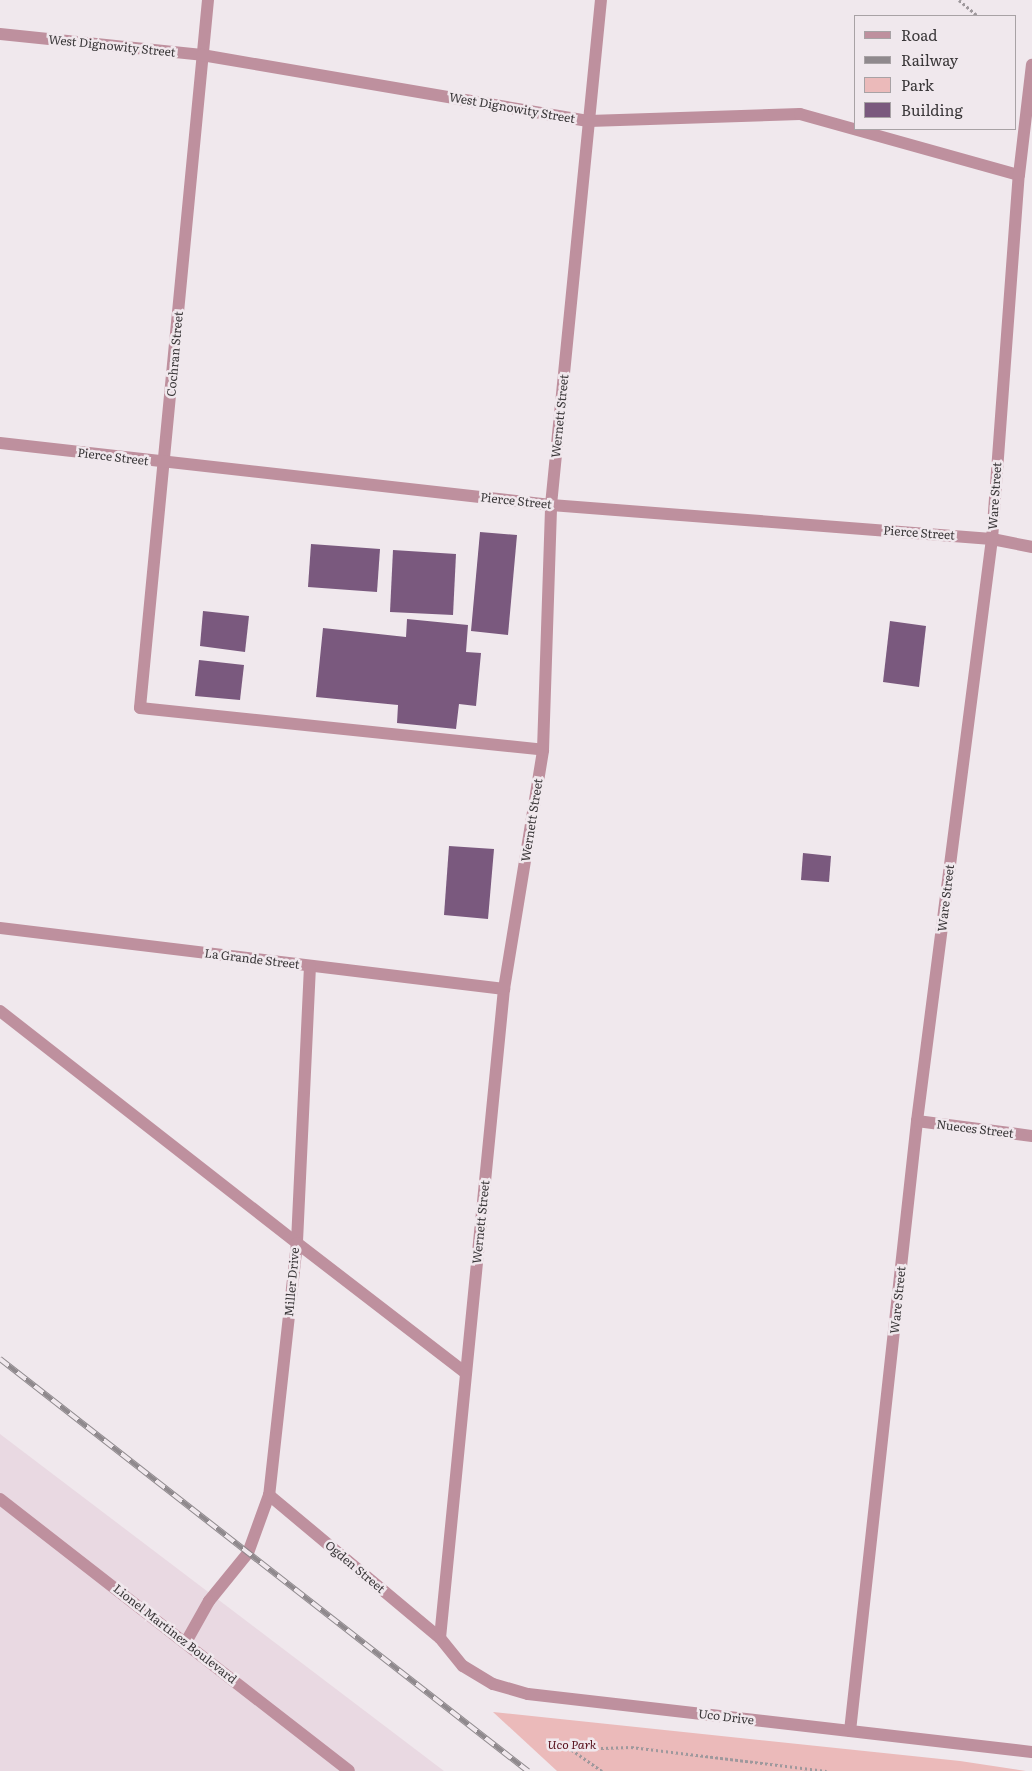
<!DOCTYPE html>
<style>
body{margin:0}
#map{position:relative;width:1032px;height:1771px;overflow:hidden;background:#f0e8ed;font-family:Literata,serif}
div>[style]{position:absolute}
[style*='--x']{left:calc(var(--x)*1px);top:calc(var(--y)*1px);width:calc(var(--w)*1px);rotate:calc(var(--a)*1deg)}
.built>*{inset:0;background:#e9d9e2}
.green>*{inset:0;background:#ebbaba}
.building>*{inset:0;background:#7a597e}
.path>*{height:3px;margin-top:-1.5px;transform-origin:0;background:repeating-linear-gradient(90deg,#9e989c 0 2.5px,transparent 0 5px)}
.minor>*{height:12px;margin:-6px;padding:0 6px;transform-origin:6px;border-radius:6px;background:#be909e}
.rail>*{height:5.5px;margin-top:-2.75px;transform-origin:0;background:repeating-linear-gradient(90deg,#f0e8ed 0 11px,#8f898d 0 22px);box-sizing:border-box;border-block:1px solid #8f898d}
span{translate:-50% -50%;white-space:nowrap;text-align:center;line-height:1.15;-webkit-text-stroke:5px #f0e8ed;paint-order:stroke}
.street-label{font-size:12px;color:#3b383a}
.park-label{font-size:12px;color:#57111c;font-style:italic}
.legend{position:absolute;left:854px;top:15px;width:162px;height:115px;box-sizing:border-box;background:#f0e8ed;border:1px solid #a8a2a5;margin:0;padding:6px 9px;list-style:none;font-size:15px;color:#3b383a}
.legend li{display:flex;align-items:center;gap:10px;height:25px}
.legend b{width:25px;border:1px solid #a8a2a5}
</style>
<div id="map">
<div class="built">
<i style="clip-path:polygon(0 1434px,444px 1771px,0 1771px)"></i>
</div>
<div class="green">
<i style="clip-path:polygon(493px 1712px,960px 1761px,1026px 1771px,557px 1771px)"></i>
</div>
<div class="building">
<i style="clip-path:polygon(480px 532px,517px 535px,508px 635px,471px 631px)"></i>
<i style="clip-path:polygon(311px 544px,380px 549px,377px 592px,308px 587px)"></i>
<i style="clip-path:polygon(393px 550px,456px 554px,453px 615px,390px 612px)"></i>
<i style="clip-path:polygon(203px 611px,249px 616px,245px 652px,200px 646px)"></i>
<i style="clip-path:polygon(407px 619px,468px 625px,466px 652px,481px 653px,476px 706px,459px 704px,456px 729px,397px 723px,398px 705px,316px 697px,323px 628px,406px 637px)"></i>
<i style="clip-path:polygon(890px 621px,926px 626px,919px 687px,883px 682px)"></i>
<i style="clip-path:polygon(199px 660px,244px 665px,240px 700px,195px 696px)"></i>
<i style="clip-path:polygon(449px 846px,494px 849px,488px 919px,444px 915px)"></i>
<i style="clip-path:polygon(803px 853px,831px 856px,829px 882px,801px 880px)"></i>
</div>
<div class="path">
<i style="--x:959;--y:0;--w:25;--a:40"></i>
<i style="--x:602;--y:1771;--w:38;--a:-145"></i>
<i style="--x:571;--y:1749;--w:60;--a:-1.9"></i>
<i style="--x:631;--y:1747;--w:197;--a:7"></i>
</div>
<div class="minor">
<i style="--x:208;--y:0;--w:711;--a:95.49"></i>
<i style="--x:140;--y:708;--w:405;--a:5.9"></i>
<i style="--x:0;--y:34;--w:203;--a:5.9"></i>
<i style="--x:202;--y:55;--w:393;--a:9.7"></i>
<i style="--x:589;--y:121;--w:211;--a:-1.9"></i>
<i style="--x:800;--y:114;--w:227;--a:15.6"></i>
<i style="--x:0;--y:443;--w:554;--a:6.42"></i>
<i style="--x:551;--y:505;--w:442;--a:4.4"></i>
<i style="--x:992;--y:539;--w:41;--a:11.3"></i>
<i style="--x:0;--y:928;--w:508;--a:6.9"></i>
<i style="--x:310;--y:966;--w:277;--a:92.7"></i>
<i style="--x:297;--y:1243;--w:213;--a:37.6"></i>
<i style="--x:0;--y:1011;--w:377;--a:38"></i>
<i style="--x:297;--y:1243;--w:254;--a:96.3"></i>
<i style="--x:269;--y:1495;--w:62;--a:109.9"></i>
<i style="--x:248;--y:1553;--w:62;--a:129.1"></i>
<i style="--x:209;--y:1601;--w:47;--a:119.3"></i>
<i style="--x:917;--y:1121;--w:116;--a:7.4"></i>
<i style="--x:269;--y:1495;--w:223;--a:39.9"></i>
<i style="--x:440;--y:1638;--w:36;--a:51"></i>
<i style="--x:463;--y:1666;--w:35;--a:31"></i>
<i style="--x:493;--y:1684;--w:36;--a:16"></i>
<i style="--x:528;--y:1694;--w:507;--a:6.56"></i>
<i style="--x:0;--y:1499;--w:442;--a:37.9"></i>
<i style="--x:440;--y:1638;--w:652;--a:-84.37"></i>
<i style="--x:504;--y:989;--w:242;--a:-80.7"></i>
<i style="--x:543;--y:750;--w:245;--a:-88.1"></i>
<i style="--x:551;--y:505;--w:507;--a:-84.35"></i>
<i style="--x:850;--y:1731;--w:614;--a:-83.73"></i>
<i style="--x:917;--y:1121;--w:587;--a:-82.66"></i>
<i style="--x:992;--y:539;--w:365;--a:-85.8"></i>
<i style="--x:1019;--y:175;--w:111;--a:-83.3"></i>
</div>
<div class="rail">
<i style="--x:0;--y:1359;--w:670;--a:37.97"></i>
</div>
<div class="street-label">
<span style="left:112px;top:46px;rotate:6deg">West Dignowity Street</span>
<span style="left:512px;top:108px;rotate:10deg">West Dignowity Street</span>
<span style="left:175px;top:354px;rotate:-85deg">Cochran Street</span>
<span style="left:560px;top:416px;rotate:-84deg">Wernett Street</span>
<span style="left:113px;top:457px;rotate:7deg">Pierce Street</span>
<span style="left:995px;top:496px;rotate:-86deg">Ware Street</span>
<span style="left:516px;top:501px;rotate:6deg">Pierce Street</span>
<span style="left:919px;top:533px;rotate:4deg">Pierce Street</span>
<span style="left:532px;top:820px;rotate:-81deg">Wernett Street</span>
<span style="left:946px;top:898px;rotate:-83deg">Ware Street</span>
<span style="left:252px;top:959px;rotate:7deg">La Grande Street</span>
<span style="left:975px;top:1129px;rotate:7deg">Nueces Street</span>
<span style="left:481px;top:1222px;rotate:-84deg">Wernett Street</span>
<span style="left:292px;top:1282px;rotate:-85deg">Miller Drive</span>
<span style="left:898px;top:1300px;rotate:-84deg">Ware Street</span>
<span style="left:355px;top:1567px;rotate:40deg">Ogden Street</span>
<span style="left:175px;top:1634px;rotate:38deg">Lionel Martinez Boulevard</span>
<span style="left:726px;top:1717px;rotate:7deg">Uco Drive</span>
</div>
<div class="park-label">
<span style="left:572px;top:1745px">Uco Park</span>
</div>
<ul class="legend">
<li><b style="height:6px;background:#be909e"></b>Road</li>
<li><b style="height:6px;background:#8f898d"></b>Railway</li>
<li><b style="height:14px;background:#ebbaba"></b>Park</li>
<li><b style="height:14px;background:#7a597e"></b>Building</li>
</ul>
</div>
